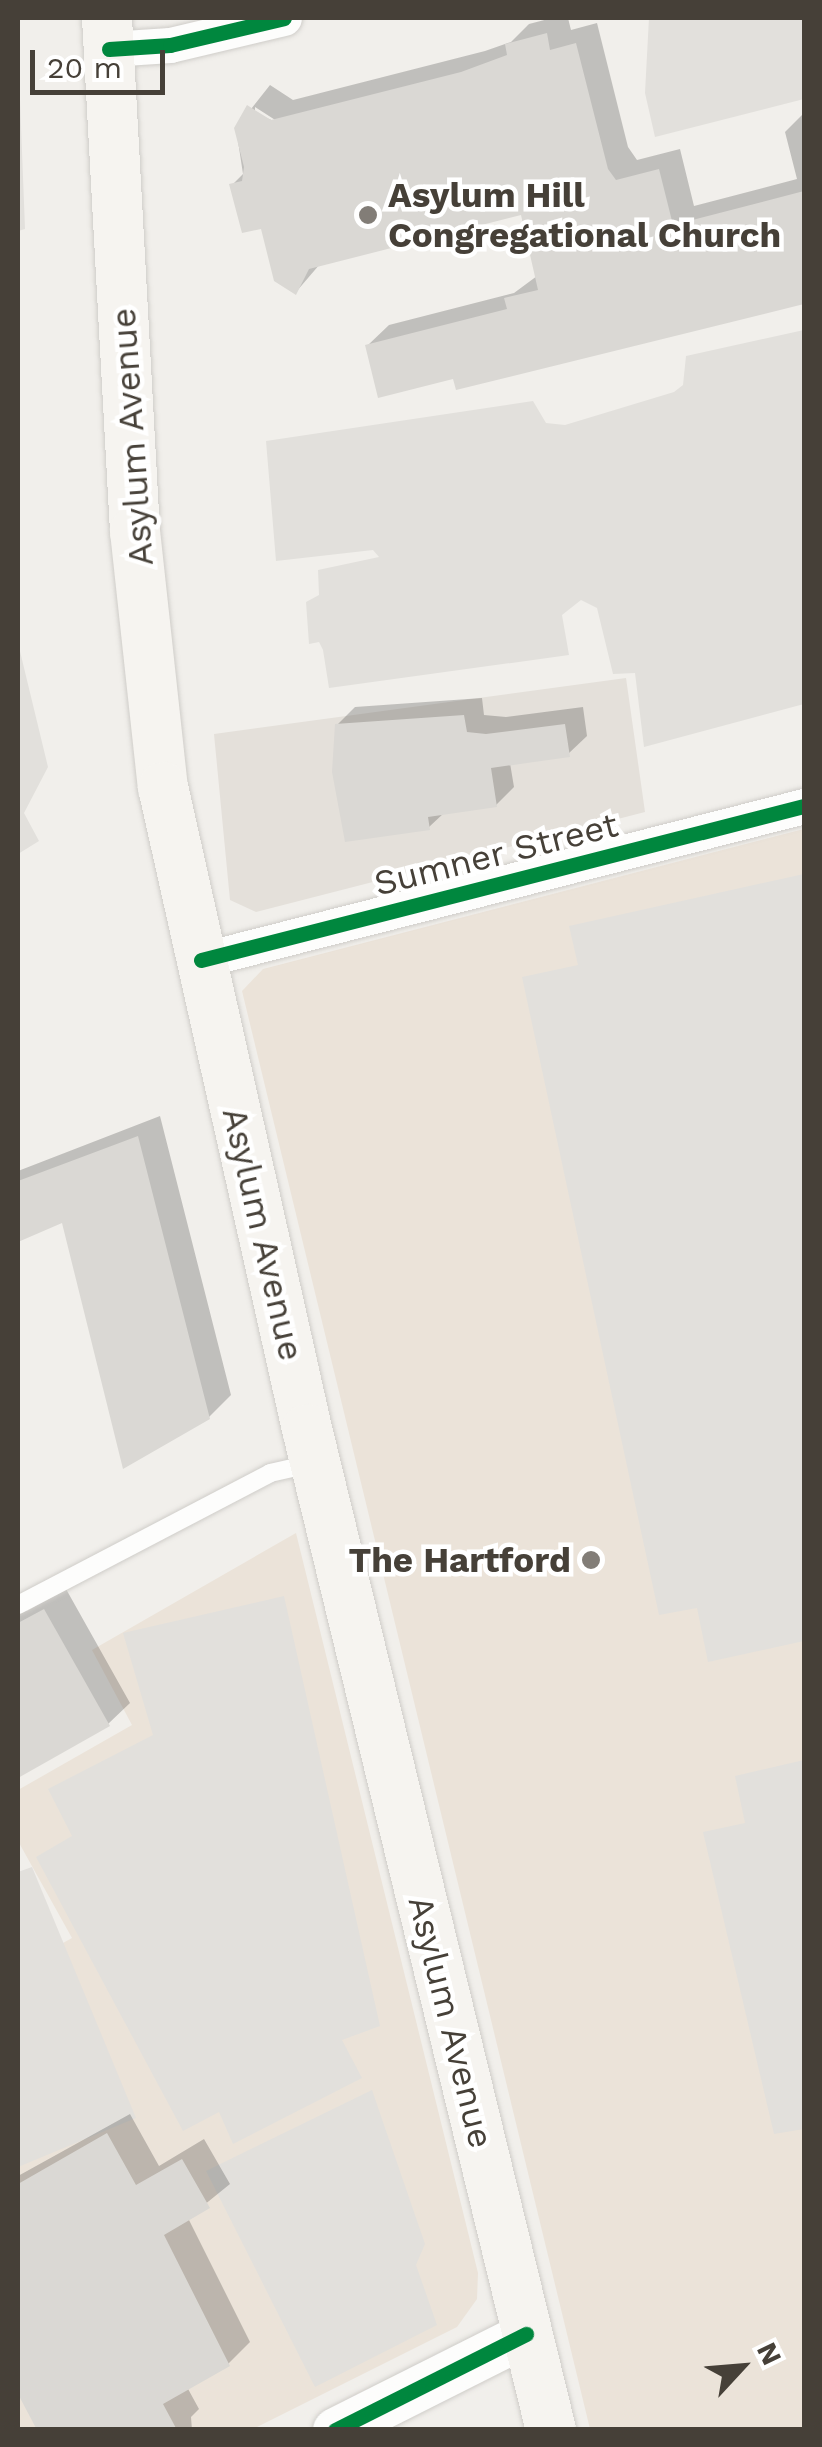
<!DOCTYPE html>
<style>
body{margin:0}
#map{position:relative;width:822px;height:2447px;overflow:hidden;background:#f1efeb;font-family:"Work Sans",sans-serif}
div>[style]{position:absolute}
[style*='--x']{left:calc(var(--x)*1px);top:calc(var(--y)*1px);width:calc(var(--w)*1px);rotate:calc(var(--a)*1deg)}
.residential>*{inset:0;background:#e4e0da}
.commercial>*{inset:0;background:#ebe3d9}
.parking>*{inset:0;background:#e2e0dc}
.shadow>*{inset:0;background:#0003}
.building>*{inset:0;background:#dad8d4}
.roads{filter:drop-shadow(0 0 2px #cfcdc9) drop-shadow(0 0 2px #cfcdc9)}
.service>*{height:18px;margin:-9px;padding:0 9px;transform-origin:9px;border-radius:9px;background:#fdfdfc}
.minor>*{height:35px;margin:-17.5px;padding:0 17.5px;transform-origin:17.5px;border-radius:17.5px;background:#fdfdfc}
.tertiary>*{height:45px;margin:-22.5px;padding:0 22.5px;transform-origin:22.5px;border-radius:22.5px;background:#fdfdfc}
.secondary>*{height:50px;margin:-25px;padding:0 25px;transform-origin:25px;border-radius:25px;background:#f6f4f0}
.cycleway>*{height:15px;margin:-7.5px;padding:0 7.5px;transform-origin:7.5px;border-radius:7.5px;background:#00873e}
.dots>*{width:28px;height:28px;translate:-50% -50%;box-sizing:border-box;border:5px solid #fff;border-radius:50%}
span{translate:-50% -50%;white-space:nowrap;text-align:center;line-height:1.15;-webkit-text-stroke:9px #fff;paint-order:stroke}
.poi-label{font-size:35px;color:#464038;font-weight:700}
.left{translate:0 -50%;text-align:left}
.right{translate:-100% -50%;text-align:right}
.street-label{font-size:35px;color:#464038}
.frame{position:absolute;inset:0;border:20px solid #464038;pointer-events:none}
.north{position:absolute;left:692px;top:2317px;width:100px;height:100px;-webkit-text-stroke:8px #fff;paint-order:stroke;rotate:64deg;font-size:28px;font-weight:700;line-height:40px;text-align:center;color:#464038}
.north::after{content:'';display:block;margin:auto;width:35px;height:45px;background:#464038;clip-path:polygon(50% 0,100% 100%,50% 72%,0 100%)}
.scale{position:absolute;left:30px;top:50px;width:135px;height:45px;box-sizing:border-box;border:5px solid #464038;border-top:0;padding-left:12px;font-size:30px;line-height:35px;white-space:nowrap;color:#464038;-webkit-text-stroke:8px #fff;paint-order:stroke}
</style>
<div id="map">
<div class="residential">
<i style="clip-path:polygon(626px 678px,645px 812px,256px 912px,230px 900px,214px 734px)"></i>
</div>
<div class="commercial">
<i style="clip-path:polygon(804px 829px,804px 2429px,590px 2429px,242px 991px,263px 969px)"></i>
<i style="clip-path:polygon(296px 1533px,478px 2273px,477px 2299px,457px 2327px,253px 2429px,18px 2429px,18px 1968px,72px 1938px,18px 1841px,18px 1790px,132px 1725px,92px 1650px)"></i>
</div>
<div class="parking">
<i style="clip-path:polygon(649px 18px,804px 18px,804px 99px,655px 137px,645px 93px)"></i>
<i style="clip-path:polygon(18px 49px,25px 229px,18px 231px)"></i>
<i style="clip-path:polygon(804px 330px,804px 704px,644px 747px,635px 673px,613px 674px,597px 608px,581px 600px,562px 615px,569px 655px,329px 688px,323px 650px,319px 642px,309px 644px,306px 602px,319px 595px,318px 570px,379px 557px,373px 550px,276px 561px,266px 441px,533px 401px,546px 423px,565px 425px,674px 392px,683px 385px,686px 356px)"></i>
<i style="clip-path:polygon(18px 643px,48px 767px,24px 813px,39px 841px,18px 854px)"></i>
<i style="clip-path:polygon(804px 874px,804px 1641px,708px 1662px,697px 1608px,659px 1615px,522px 977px,578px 965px,569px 926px)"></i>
<i style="clip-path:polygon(284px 1596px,380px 2026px,342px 2040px,362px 2078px,233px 2144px,219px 2112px,183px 2131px,36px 1857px,72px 1836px,48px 1789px,153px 1735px,123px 1633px)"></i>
<i style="clip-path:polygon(804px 1760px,804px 2129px,774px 2134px,703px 1832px,745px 1823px,735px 1776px)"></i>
<i style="clip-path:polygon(32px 1867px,136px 2118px,18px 2167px,18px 1872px)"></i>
<i style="clip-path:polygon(372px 2090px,425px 2244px,416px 2265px,437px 2325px,315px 2387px,206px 2171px)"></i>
</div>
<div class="shadow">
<i style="clip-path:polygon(evenodd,552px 18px,568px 18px,571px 30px,597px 23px,628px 147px,637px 160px,680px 149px,694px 206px,797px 179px,785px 132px,804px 113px,804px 300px,458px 387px,455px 376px,367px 346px,389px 325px,514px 293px,537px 276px,523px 212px,320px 264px,296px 292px,263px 226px,232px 185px,243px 174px,236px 128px,270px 85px,293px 100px,485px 51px,511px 42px,529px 24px,552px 18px,255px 107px,283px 125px,255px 113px,255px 107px)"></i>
<i style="clip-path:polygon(482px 698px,484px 715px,506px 717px,583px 707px,587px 736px,568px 754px,510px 763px,514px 787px,496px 805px,444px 813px,429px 827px,337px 725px,355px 707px)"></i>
<i style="clip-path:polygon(160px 1116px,231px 1395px,209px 1417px,63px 1220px,18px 1240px,18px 1171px)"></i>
<i style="clip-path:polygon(66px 1589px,130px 1703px,108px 1724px,18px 1775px,18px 1593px,27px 1611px)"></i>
<i style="clip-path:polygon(130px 2114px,159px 2166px,204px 2139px,230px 2184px,188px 2218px,250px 2342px,228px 2364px,187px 2387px,199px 2409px,191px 2417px,192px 2430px,45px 2430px,18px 2381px,18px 2176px)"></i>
</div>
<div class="building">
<i style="clip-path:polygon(547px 33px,550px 50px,576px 43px,608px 169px,616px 180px,659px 169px,673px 225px,804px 191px,804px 304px,456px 390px,453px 379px,378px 398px,365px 345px,507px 309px,504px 298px,538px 290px,521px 215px,309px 269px,296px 295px,274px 281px,261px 229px,242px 233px,229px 184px,242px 181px,244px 167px,234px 128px,247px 105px,271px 120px,461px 72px,507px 55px,505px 44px)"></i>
<i style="clip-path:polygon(464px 715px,467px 732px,486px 734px,565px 724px,570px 757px,491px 768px,497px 807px,428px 817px,430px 830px,345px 842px,332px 772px,335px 724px)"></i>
<i style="clip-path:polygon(138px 1136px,210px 1419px,123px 1469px,62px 1223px,18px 1242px,18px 1181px)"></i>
<i style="clip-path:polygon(44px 1609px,110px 1726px,18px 1778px,18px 1623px)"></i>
<i style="clip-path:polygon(107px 2133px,136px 2185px,182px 2159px,210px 2208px,164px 2235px,230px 2366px,163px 2404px,177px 2430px,37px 2430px,18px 2394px,18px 2184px)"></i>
</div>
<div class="roads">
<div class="service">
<i style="--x:18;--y:1605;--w:284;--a:-27.6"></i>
<i style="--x:270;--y:1473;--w:41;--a:-12.7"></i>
</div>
<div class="minor">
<i style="--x:109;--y:49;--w:61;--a:-3.8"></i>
<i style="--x:170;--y:45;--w:117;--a:-13.3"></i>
<i style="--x:201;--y:960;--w:622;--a:-14.33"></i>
</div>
<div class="tertiary">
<i style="--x:335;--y:2430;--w:214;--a:-26.7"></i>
</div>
<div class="secondary">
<i style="--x:107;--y:18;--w:514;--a:86.88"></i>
<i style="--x:135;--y:531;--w:258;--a:83.8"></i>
<i style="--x:163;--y:787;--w:658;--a:77.36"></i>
<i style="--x:307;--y:1429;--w:1030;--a:76.3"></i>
</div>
</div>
<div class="cycleway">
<i style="--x:109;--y:49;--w:61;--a:-3.8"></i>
<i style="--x:170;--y:45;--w:117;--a:-13.3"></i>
<i style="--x:201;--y:960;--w:622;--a:-14.33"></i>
<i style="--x:335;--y:2430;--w:214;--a:-26.7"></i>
</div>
<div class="dots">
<i style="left:368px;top:215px;background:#827d77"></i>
<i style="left:591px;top:1560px;background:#827d77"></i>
</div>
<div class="poi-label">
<span class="left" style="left:388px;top:215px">Asylum Hill<br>Congregational Church</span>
<span class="right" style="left:571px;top:1560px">The Hartford</span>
</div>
<div class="street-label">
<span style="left:132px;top:437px;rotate:-94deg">Asylum Avenue</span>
<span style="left:496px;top:854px;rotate:-14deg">Sumner Street</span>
<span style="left:263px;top:1234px;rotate:77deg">Asylum Avenue</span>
<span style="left:451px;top:2022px;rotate:76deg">Asylum Avenue</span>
</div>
<div class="frame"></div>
<div class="north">N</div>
<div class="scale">20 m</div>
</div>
